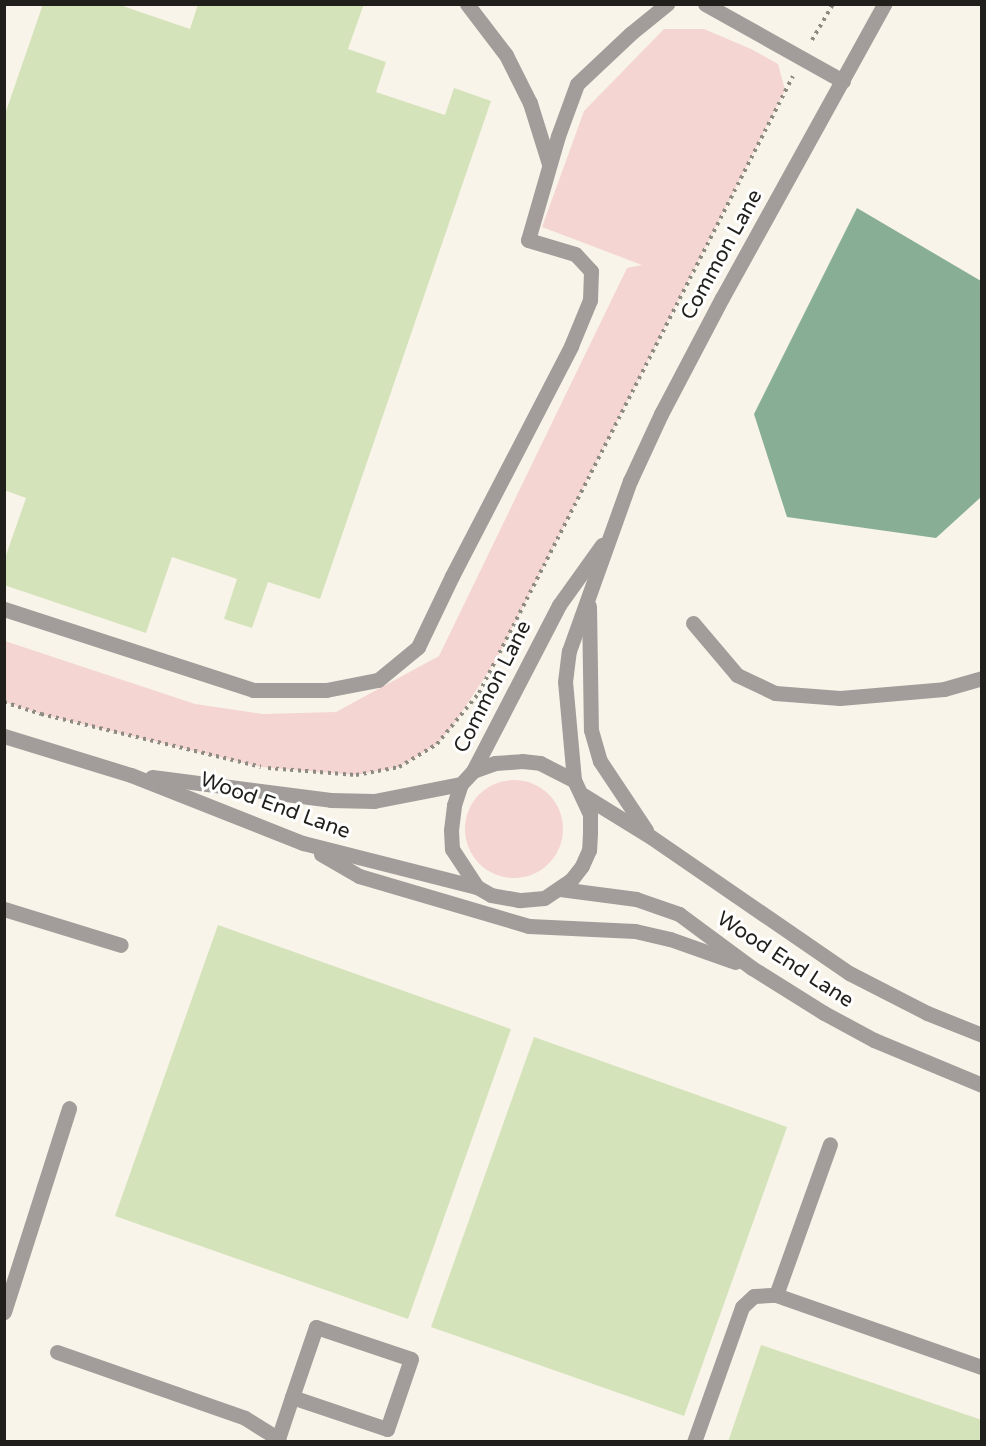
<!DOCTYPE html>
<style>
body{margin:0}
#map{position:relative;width:986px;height:1446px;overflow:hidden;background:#f9f4e9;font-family:"Varela Round",sans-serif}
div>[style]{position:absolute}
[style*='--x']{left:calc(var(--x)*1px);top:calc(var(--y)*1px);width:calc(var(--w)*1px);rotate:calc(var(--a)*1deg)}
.green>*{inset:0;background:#f4d5d2}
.round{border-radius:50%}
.water>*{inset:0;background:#88af95}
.building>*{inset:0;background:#d5e3bb}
.path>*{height:4px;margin-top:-2px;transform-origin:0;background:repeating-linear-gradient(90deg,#8e8b83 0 3px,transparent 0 7.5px)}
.minor>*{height:15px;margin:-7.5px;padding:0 7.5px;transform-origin:7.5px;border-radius:7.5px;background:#a29d9a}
span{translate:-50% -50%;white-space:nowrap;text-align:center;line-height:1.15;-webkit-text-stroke:6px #fff;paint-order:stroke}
.street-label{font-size:21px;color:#211f1b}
.frame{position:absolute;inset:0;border:6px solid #211f1b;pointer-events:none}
</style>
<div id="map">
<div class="green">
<i style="clip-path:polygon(664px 29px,704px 29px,751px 49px,778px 64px,785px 90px,496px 660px,454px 724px,437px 744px,399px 767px,356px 775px,261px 767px,41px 714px,5px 702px,5px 641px,195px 704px,263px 714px,336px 712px,439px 656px,627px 268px,642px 265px,542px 227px,584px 111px)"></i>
<i class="round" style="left:465px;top:780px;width:98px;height:98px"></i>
</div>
<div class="water">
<i style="clip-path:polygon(857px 208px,981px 281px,981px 497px,936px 538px,787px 517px,754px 414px)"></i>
</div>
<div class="building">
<i style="clip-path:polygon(43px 4px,117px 4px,190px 29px,198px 4px,364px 4px,348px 49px,386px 62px,376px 92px,445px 115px,454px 88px,491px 101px,320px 599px,268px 582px,252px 628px,224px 619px,237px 579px,172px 557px,146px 633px,4px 585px,4px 561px,26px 498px,4px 490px,4px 117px)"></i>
<i style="clip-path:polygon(218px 925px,511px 1029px,408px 1319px,115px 1216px)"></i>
<i style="clip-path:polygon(534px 1037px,787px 1127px,684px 1416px,431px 1327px)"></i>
<i style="clip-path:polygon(761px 1345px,982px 1420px,982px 1442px,728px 1442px)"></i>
</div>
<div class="path">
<i style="--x:812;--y:40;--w:42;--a:-59.7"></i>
<i style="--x:4;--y:702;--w:39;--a:18"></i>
<i style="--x:41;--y:714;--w:226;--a:13.5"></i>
<i style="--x:268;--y:768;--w:88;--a:4.5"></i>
<i style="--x:356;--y:775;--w:44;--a:-10.5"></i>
<i style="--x:399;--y:767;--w:44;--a:-31.2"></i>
<i style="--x:437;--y:744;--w:66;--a:-50.5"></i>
<i style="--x:479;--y:693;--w:692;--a:-63.03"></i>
</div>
<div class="minor">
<i style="--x:467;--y:4;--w:64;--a:52.6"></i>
<i style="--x:506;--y:55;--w:54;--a:63.4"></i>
<i style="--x:530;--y:103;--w:64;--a:72.7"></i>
<i style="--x:705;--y:4;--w:158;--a:29.2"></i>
<i style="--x:589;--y:606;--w:124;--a:89.1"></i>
<i style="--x:591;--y:730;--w:32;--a:74"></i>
<i style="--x:600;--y:761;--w:83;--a:56.3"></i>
<i style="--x:4;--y:609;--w:262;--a:18"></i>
<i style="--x:253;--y:690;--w:73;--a:0"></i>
<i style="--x:326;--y:690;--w:53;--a:-10.9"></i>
<i style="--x:378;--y:680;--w:52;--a:-39.5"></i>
<i style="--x:418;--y:647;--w:79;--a:-64.4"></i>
<i style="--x:452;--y:576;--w:259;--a:-62.6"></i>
<i style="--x:571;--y:346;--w:50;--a:-67.6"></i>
<i style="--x:590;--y:300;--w:29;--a:-88"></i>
<i style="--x:591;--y:271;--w:23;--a:-133"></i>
<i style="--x:575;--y:254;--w:49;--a:-163.4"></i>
<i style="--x:528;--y:240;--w:108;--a:-73.9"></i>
<i style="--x:558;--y:136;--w:55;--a:-69.9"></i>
<i style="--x:577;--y:84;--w:73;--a:-43.3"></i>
<i style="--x:630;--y:34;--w:48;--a:-39"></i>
<i style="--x:693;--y:623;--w:68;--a:49.8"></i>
<i style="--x:737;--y:675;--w:42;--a:25.3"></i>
<i style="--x:775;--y:693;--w:65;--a:4.4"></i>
<i style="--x:840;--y:698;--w:104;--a:-4.9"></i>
<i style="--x:944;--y:689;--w:40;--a:-16"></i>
<i style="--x:4;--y:736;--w:133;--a:17.1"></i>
<i style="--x:131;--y:775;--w:185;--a:21.6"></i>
<i style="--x:303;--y:843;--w:179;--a:14.2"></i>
<i style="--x:522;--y:761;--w:18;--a:6"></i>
<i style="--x:540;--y:763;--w:38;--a:27"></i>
<i style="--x:574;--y:780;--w:38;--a:65"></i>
<i style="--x:590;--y:815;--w:18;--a:90"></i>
<i style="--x:590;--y:833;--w:17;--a:93"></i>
<i style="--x:589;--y:850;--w:17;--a:114"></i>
<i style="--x:582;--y:866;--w:18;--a:128"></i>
<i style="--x:571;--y:880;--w:32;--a:146"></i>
<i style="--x:544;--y:898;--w:25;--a:175"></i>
<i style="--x:519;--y:900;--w:28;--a:-170"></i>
<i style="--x:491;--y:895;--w:16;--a:-150"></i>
<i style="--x:477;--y:887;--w:45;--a:-123.3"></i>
<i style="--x:452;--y:849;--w:19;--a:-93"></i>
<i style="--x:451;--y:830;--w:25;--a:-83"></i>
<i style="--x:454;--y:805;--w:22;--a:-72"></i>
<i style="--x:461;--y:784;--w:18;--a:-47"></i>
<i style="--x:473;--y:771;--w:23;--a:-20"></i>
<i style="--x:495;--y:763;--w:27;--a:-4"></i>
<i style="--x:473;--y:771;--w:187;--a:-62.6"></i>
<i style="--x:559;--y:605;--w:74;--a:-54.4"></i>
<i style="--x:152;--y:777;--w:180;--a:7.3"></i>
<i style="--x:331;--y:800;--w:43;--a:1.3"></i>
<i style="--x:374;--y:801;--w:89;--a:-11.1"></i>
<i style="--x:574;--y:780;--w:98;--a:-95.2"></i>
<i style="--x:565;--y:682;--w:31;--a:-83"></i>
<i style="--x:569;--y:651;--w:181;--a:-70.3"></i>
<i style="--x:630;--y:481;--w:74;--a:-65.2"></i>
<i style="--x:661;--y:414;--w:131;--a:-62.3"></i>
<i style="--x:722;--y:298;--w:336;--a:-61.1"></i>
<i style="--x:583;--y:795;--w:80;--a:31.7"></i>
<i style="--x:651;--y:837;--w:240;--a:34.5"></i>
<i style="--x:849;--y:973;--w:88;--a:27.1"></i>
<i style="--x:927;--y:1013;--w:59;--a:21.8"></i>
<i style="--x:321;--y:854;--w:44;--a:30.1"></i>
<i style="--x:359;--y:876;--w:177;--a:16.4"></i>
<i style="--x:529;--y:926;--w:106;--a:2.7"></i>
<i style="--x:635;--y:931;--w:36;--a:13"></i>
<i style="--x:670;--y:939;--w:69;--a:19.5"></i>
<i style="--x:560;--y:889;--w:77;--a:7.5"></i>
<i style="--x:636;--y:899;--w:46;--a:19.2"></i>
<i style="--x:679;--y:914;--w:91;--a:36.5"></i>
<i style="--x:752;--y:968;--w:85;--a:32"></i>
<i style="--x:824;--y:1013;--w:57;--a:28.4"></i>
<i style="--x:874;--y:1040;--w:117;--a:22.6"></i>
<i style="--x:4;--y:909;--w:122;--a:17.1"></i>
<i style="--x:776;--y:1295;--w:160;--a:-70.3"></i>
<i style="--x:4;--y:1312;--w:214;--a:-72.3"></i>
<i style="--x:57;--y:1352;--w:199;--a:19.3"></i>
<i style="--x:245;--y:1418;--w:39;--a:32"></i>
<i style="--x:279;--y:1442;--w:3;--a:-108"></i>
<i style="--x:278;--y:1439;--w:44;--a:-71.6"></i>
<i style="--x:292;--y:1397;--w:74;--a:-71.1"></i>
<i style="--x:316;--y:1327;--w:100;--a:18.6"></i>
<i style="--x:411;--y:1359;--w:74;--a:108.9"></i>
<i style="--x:387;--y:1429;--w:100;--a:-161.4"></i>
<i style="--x:694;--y:1442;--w:143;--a:-70.4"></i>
<i style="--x:742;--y:1307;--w:16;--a:-43"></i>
<i style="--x:754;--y:1296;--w:22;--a:-3"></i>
<i style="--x:776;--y:1295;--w:218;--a:19.3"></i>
</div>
<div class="street-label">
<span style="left:722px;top:255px;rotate:-61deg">Common Lane</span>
<span style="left:493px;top:687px;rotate:-63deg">Common Lane</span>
<span style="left:275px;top:806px;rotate:20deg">Wood End Lane</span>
<span style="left:785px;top:960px;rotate:33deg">Wood End Lane</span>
</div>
<div class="frame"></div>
</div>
